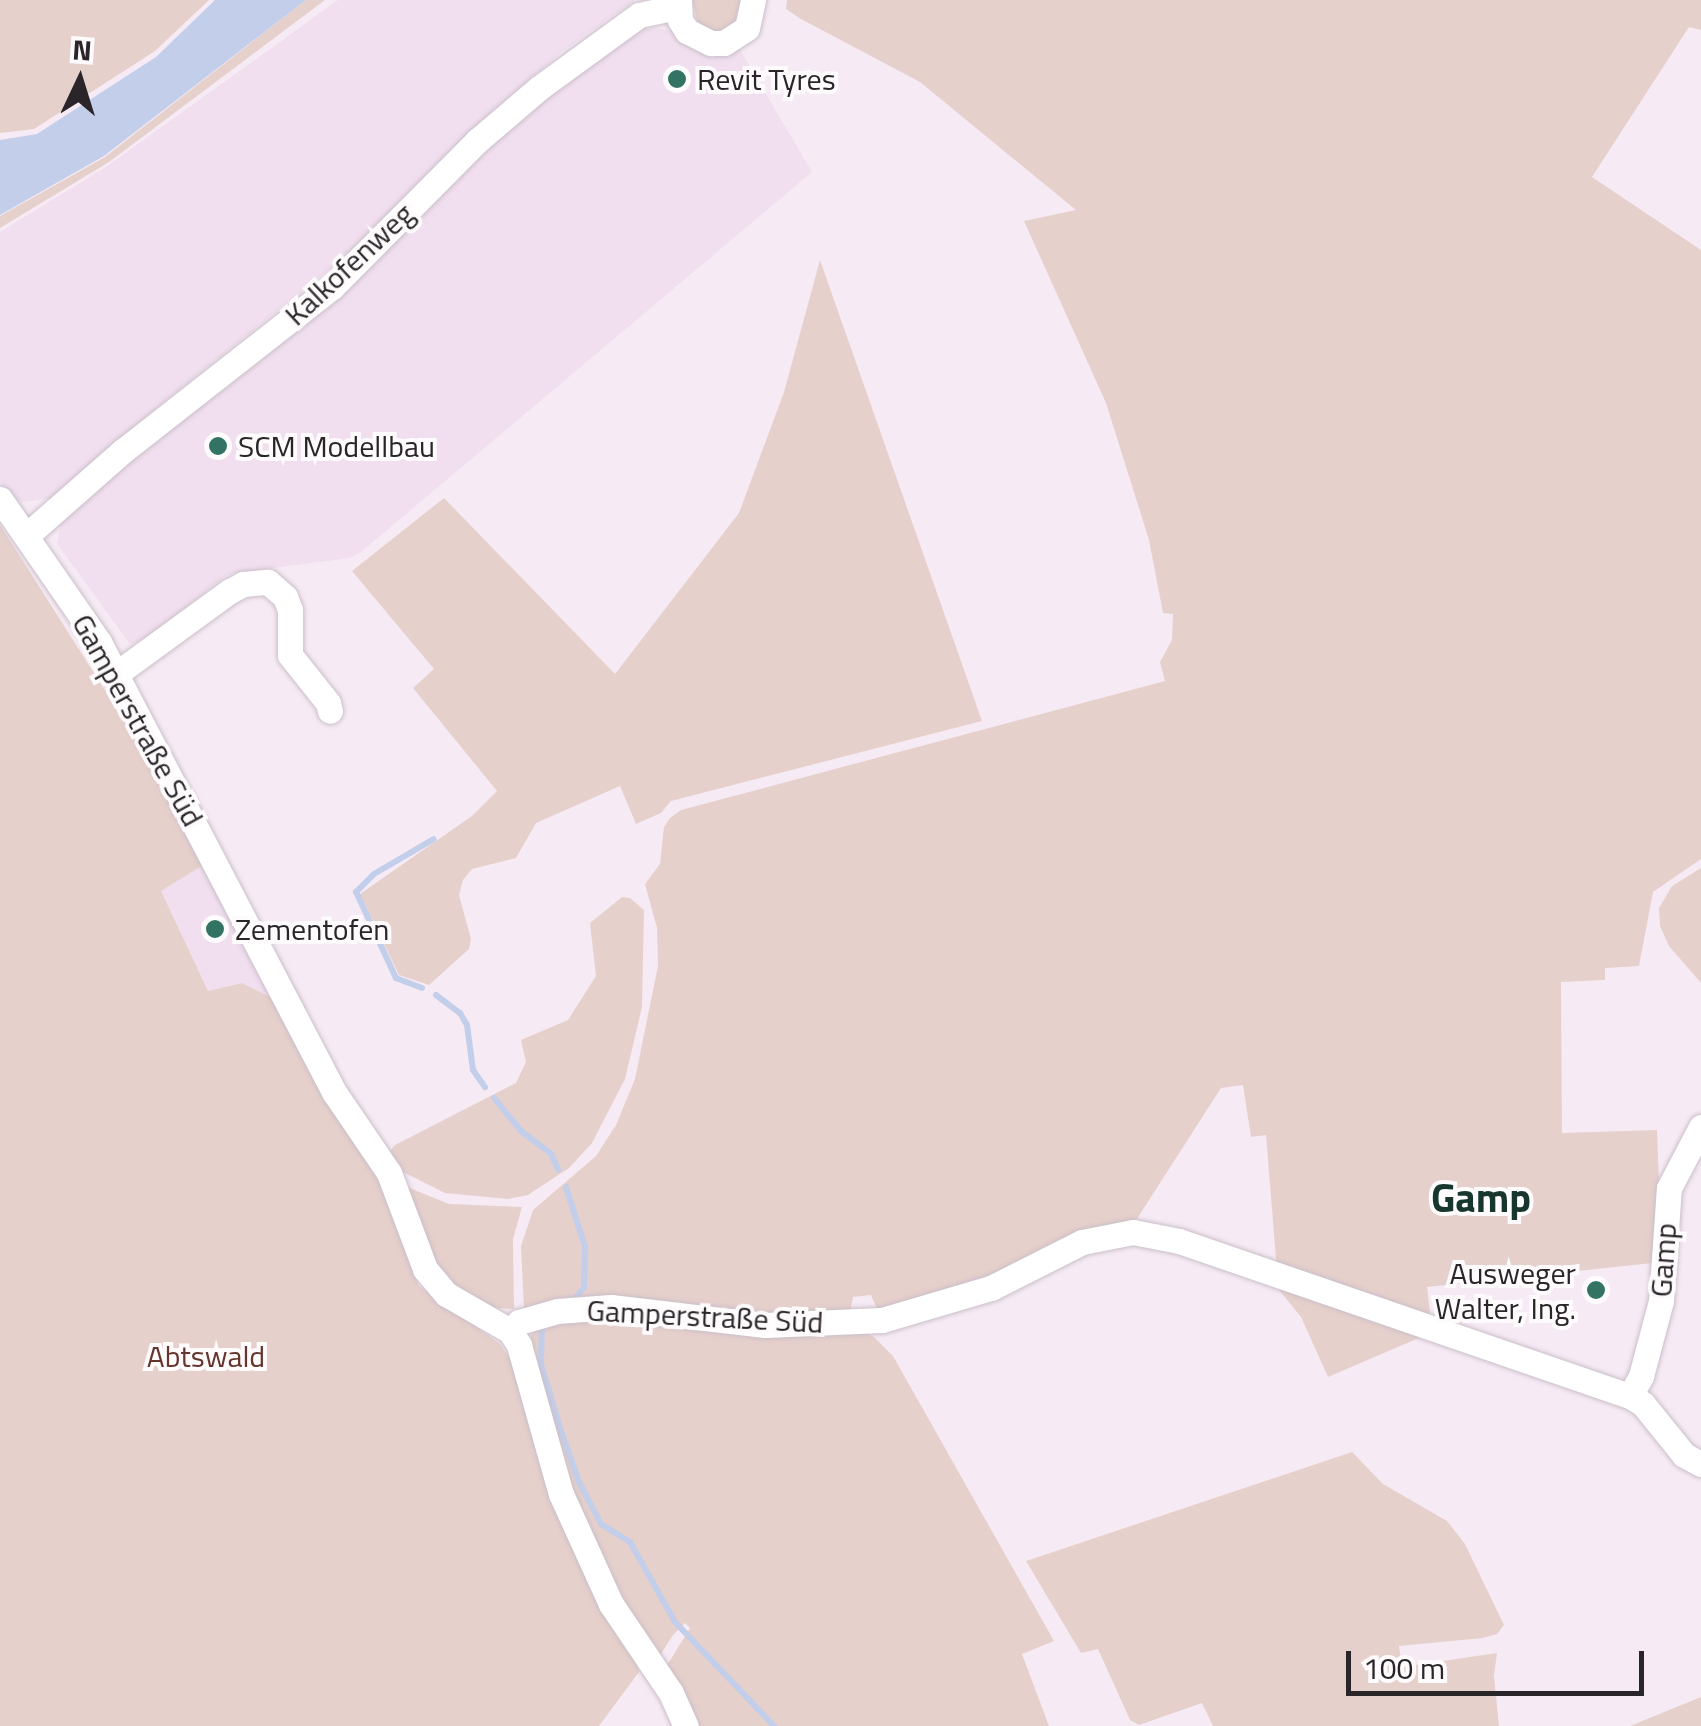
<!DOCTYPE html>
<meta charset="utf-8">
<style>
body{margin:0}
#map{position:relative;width:1701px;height:1726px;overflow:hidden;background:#f6ebf5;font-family:"Titillium Web",sans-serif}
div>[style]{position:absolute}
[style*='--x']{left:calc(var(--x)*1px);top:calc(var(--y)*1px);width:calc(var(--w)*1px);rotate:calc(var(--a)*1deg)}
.built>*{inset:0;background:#f1dfef}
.green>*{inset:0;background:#e6d0cb}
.water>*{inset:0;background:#c3ceea}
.stream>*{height:6px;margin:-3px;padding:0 3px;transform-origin:3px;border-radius:3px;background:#c3ceea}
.roads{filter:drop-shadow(0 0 2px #cabfc9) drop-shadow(0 0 2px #cabfc9)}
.minor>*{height:25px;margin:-12.5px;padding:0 12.5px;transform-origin:12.5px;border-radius:12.5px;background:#fff}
.dots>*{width:28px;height:28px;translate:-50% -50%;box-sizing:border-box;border:5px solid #fefbfd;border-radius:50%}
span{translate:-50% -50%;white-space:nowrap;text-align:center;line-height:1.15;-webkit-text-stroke:8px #fefbfd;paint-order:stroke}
.poi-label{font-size:30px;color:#292529}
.left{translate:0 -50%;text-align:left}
.right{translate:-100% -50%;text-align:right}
.street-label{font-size:30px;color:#292529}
.park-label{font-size:30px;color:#66352d}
.district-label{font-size:40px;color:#16362e;font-weight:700}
.north{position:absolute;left:30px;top:30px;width:100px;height:100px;-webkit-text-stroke:8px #fefbfd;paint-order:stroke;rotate:4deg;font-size:28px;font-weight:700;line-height:40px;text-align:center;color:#292529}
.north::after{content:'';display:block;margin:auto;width:35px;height:45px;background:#292529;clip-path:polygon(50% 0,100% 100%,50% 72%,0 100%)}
.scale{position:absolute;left:1346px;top:1651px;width:298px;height:45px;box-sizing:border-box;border:5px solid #292529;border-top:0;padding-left:12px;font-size:30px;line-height:35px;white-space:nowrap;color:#292529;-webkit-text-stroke:8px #fefbfd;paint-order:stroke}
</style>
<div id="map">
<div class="built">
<i style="clip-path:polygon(338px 0,635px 0,560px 53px,470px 131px,349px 253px,166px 400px,56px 498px,22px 502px,9px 495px,0 483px,0 232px,106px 167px)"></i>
<i style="clip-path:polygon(645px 29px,663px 29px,739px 48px,812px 172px,361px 552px,350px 558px,228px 574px,146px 638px,130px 644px,57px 544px,61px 522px,151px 438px,220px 392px,332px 304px,453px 178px,544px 98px,625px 38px)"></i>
<i style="clip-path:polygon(205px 864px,270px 997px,242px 983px,208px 991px,160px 890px)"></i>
</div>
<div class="green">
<i style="clip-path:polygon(0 0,209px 0,155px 51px,34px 129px,0 133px)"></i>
<i style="clip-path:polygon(306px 0,325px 0,109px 162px,0 228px,0 216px,105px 157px)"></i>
<i style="clip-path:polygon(692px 0,743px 0,737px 24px,714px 33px,698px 25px)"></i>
<i style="clip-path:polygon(787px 0,1701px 0,1701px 30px,1689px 27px,1592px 177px,1701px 250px,1701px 859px,1653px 892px,1639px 966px,1605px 968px,1605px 980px,1561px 982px,1562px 1133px,1657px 1130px,1662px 1262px,1427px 1287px,1431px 1321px,1277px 1271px,1266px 1135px,1251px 1137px,1243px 1085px,1221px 1088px,1133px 1225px,879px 1314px,871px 1295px,853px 1297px,849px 1317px,524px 1308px,521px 1246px,533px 1210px,596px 1156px,616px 1125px,635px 1079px,658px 966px,657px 928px,645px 884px,660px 864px,664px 827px,670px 818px,681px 810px,1165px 681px,1160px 662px,1172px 640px,1173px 614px,1163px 613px,1149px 540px,1106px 403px,1024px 221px,1076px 210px,920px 82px,801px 19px,786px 9px)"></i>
<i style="clip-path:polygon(820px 260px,982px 721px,671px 801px,661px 813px,636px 824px,620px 786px,536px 823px,516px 858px,472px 869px,463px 880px,459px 895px,471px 939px,469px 949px,429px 985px,399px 975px,360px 894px,472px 816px,497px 791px,413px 688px,434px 669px,352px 571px,444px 498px,615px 674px,739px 513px,784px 392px)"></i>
<i style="clip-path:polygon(0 525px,176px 802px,205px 864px,161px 891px,208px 991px,242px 983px,270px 997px,371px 1161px,419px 1286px,500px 1344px,523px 1377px,635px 1653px,639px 1672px,599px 1726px,0 1726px)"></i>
<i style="clip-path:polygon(1701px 868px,1701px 983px,1669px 946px,1660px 926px,1659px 908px,1672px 886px)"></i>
<i style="clip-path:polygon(622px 897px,630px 898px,644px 910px,642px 1007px,625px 1079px,592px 1143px,569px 1168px,528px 1195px,508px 1199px,445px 1193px,389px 1165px,388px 1154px,395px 1145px,516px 1083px,526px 1062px,521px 1040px,568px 1020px,596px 976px,590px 923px)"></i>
<i style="clip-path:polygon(400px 1184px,449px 1204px,522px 1207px,513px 1239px,514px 1309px,488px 1308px,443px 1284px)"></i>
<i style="clip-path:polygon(1275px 1285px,1428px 1334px,1328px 1377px,1301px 1317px)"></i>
<i style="clip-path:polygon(550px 1317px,855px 1328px,874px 1337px,893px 1356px,1054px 1641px,1022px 1654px,1049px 1726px,693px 1726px,666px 1667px,690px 1628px,685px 1623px,673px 1635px,657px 1660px,592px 1551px,527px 1346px,537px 1323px)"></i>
<i style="clip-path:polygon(1352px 1452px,1383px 1484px,1447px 1521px,1465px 1544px,1504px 1625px,1497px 1634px,1483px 1638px,1399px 1646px,1402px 1667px,1497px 1653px,1494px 1676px,1499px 1726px,1213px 1726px,1202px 1703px,1139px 1725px,1130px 1720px,1098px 1649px,1081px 1653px,1026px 1561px)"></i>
<i style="clip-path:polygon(1701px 1697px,1701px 1726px,1630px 1726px)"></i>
</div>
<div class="water">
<i style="clip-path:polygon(215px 0,306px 0,104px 156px,0 215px,0 140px,37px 134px,156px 57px)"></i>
</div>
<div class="stream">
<i style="--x:422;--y:988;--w:28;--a:-159"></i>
<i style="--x:396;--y:978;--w:95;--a:-114.9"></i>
<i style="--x:356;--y:892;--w:25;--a:-45"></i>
<i style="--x:374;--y:874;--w:69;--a:-30.3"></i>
<i style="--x:436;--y:995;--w:30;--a:37"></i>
<i style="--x:460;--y:1013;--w:14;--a:60"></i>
<i style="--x:467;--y:1025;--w:45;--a:82.4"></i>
<i style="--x:473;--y:1070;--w:21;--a:55"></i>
<i style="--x:494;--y:1098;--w:43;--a:50.7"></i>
<i style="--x:521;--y:1131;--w:38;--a:37"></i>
<i style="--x:551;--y:1154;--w:17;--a:65"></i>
<i style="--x:566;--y:1187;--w:63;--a:72.4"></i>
<i style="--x:585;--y:1247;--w:40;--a:91.4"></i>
<i style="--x:584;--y:1287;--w:17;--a:126"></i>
<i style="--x:542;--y:1324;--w:41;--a:91.4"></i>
<i style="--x:541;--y:1365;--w:72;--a:73.1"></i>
<i style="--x:562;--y:1434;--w:51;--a:70.5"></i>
<i style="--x:579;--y:1482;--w:47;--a:62.4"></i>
<i style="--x:601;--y:1524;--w:34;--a:32"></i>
<i style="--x:630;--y:1542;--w:92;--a:60.6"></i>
<i style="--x:675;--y:1622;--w:144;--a:46.4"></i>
</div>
<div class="roads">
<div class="minor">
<i style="--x:679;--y:0;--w:20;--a:87"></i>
<i style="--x:680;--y:20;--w:13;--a:58"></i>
<i style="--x:687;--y:31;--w:27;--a:27"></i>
<i style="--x:711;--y:43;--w:13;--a:0"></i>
<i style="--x:724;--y:43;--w:27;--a:-33"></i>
<i style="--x:747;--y:28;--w:29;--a:-78"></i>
<i style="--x:0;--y:499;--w:174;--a:55.3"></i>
<i style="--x:99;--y:642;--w:508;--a:62.43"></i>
<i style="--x:334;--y:1092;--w:98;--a:55.8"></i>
<i style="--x:389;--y:1173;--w:103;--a:69.4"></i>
<i style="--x:425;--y:1269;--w:33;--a:50"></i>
<i style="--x:446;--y:1294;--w:74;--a:30"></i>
<i style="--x:510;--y:1331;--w:17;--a:57"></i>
<i style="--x:519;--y:1345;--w:155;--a:74.3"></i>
<i style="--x:561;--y:1494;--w:121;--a:65.6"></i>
<i style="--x:611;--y:1604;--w:107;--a:56"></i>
<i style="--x:671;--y:1693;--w:36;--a:66"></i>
<i style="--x:26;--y:536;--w:130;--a:-41.3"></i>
<i style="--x:124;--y:450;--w:264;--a:-38.1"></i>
<i style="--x:332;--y:287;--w:206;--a:-45.2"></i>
<i style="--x:477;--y:141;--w:82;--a:-40.5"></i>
<i style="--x:539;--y:88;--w:124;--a:-36.1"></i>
<i style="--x:639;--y:15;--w:40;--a:-12"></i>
<i style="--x:116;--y:674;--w:141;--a:-36.1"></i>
<i style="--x:230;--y:591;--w:15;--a:-28"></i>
<i style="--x:243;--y:584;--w:25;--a:-5"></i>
<i style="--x:268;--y:582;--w:23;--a:41"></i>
<i style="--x:285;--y:597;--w:14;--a:69"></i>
<i style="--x:290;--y:610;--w:45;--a:90"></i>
<i style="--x:290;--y:655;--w:61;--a:51.6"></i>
<i style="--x:328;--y:703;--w:8;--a:76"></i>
<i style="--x:510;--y:1331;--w:13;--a:-45"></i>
<i style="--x:519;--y:1322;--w:40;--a:-16"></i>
<i style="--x:557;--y:1311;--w:54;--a:-4.2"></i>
<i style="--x:611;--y:1307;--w:155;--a:6.7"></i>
<i style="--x:765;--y:1325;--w:117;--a:-2.4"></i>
<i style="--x:882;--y:1320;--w:114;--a:-16.4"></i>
<i style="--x:991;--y:1288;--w:102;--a:-26.8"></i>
<i style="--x:1082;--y:1242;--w:52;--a:-11.1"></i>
<i style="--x:1133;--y:1232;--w:47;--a:11.1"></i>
<i style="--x:1179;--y:1241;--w:477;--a:19"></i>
<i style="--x:1630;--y:1396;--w:15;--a:32"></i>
<i style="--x:1643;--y:1404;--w:65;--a:51.2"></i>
<i style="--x:1684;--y:1455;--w:19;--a:28"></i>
<i style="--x:1630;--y:1396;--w:23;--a:-61"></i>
<i style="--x:1641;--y:1376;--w:78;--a:-75.1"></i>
<i style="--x:1661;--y:1301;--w:113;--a:-86"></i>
<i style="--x:1669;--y:1188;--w:69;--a:-62.3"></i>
</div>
</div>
<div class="dots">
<i style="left:677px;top:79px;background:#327364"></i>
<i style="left:218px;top:446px;background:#327364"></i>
<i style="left:215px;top:929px;background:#327364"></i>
<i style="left:1596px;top:1290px;background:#327364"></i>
</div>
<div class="poi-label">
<span class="left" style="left:697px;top:79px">Revit Tyres</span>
<span class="left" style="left:238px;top:446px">SCM Modellbau</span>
<span class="left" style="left:235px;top:929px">Zementofen</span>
<span class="right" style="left:1576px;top:1290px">Ausweger<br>Walter, Ing.</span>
</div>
<div class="street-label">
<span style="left:349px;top:264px;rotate:-43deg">Kalkofenweg</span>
<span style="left:138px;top:720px;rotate:61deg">Gamperstraße Süd</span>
<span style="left:1663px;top:1260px;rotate:-86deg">Gamp</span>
<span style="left:705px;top:1316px;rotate:3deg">Gamperstraße Süd</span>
</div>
<div class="park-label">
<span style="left:206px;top:1356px">Abtswald</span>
</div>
<div class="district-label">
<span style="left:1481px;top:1198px">Gamp</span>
</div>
<div class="north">N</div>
<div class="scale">100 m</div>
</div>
